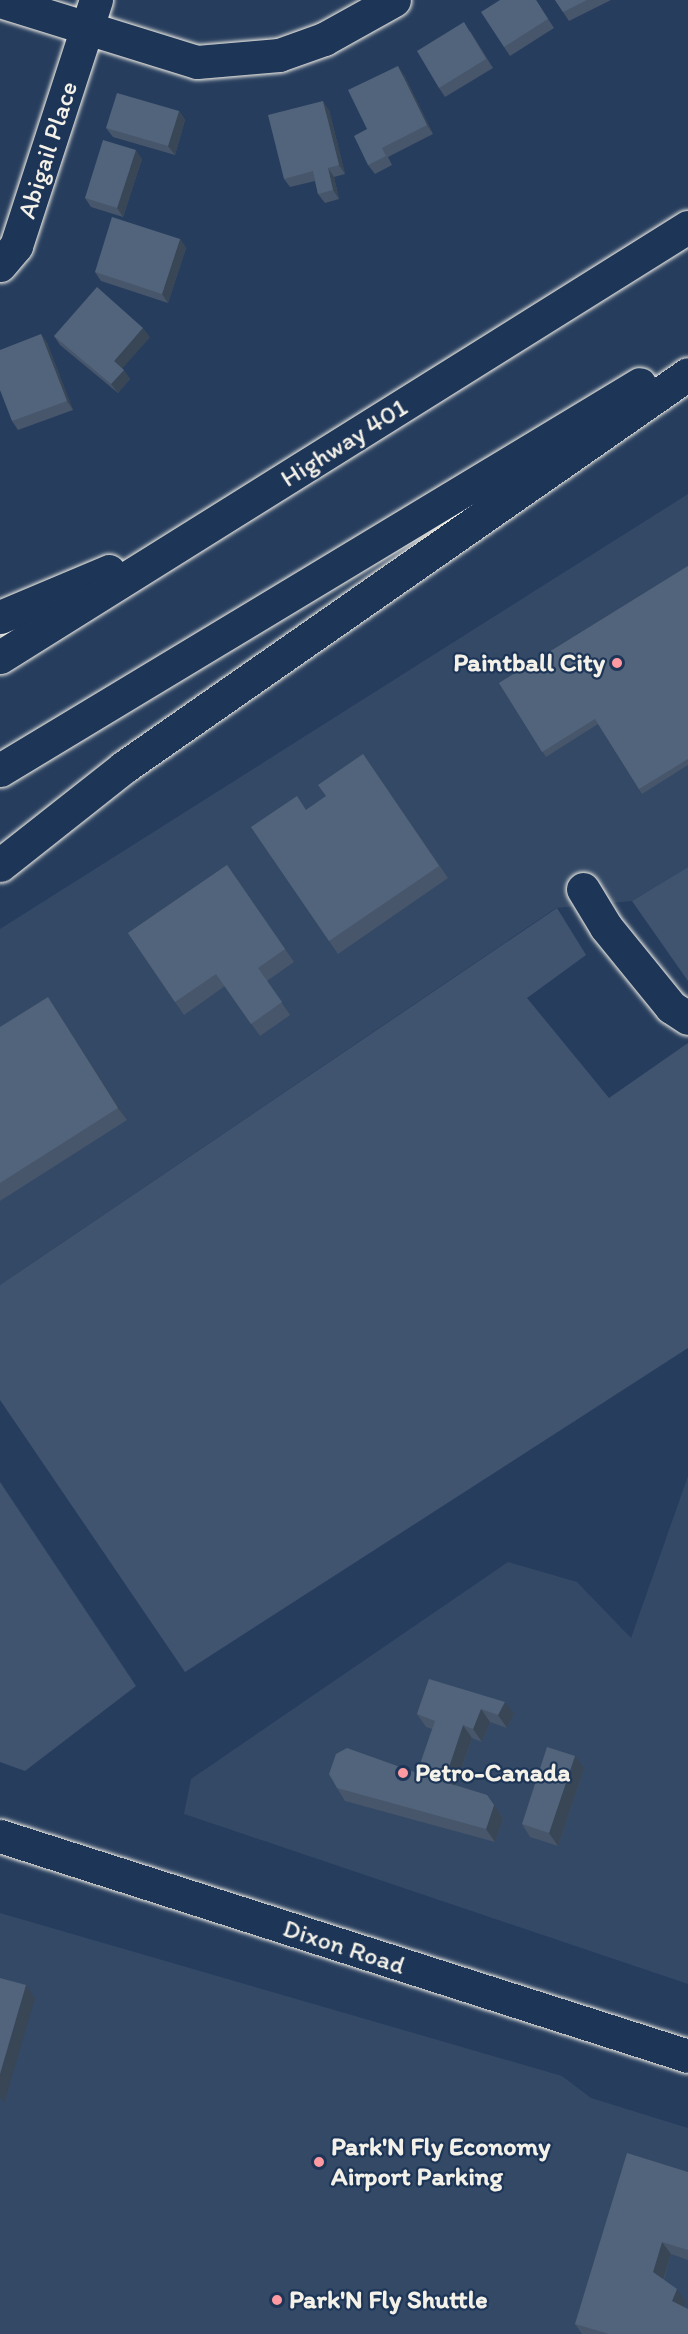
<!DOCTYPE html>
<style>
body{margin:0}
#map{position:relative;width:688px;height:2334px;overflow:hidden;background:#263d5d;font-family:Itim,sans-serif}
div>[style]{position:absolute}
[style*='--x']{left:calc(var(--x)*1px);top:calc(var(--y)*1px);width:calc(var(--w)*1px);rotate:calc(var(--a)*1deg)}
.built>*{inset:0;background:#334966}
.green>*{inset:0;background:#40546f}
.roads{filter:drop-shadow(0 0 2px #f4f1e8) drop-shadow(0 0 2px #f4f1e8)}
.minor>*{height:33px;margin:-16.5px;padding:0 16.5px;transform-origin:16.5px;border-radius:16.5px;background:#1d3557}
.major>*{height:33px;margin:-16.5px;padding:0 16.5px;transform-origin:16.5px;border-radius:16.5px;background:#1d3557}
.highway>*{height:33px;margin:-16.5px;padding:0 16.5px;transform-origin:16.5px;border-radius:16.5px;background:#1d3557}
.wall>*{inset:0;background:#47566a}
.shaded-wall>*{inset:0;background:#394656}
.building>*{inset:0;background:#52647b}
.dots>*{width:16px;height:16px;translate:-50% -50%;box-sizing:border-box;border:3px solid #1d3557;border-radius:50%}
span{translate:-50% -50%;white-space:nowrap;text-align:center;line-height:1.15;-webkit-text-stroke:4.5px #1d3557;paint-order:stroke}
.street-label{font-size:26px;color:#f4f1e8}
.poi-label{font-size:26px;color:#f4f1e8;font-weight:700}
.right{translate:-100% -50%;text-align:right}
.left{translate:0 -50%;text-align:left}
</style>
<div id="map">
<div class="built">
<i style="clip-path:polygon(688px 494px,688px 867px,632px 901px,556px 908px,0 1285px,0 929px)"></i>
<i style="clip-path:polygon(688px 1476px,688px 1984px,184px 1814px,191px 1779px,508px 1562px,577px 1582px,631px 1638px)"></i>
<i style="clip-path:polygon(0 1913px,562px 2076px,591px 2098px,688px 2128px,688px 2334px,0 2334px)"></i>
</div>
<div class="green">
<i style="clip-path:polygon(688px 867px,688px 981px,632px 901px)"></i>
<i style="clip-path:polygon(557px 908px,586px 955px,527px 998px,609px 1098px,688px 1043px,688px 1348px,185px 1672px,0 1400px,0 1285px)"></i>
<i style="clip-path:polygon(0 1482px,136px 1686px,25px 1771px,0 1762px)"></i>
</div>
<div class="roads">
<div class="minor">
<i style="--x:0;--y:1;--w:206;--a:17.2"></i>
<i style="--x:197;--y:62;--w:82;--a:-4.9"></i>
<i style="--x:279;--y:55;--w:48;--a:-19.6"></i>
<i style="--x:324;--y:39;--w:80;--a:-29.1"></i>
<i style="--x:0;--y:265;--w:25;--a:-50"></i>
<i style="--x:16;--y:246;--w:259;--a:-72"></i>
<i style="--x:583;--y:889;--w:44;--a:58.8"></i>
<i style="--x:606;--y:927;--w:103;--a:50.9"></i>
<i style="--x:671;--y:1007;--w:20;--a:33"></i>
</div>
<div class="major">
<i style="--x:0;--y:1836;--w:722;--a:17.73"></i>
</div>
<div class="highway">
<i style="--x:0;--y:617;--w:118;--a:-22.9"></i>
<i style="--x:0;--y:657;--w:811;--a:-32.01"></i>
<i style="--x:0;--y:770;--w:747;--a:-31.1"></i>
<i style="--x:0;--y:865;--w:158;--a:-38.3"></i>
<i style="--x:124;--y:767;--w:687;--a:-34.87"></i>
</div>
</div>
<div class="wall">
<i style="clip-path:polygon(500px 0,536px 0,554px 28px,510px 56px,504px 47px)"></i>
<i style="clip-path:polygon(555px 0,611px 0,569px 21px)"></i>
<i style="clip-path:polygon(470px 31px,493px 68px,445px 97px,439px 88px)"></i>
<i style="clip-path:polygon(404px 75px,433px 134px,388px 157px,392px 165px,375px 174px,368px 165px,367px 129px)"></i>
<i style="clip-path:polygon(329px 110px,345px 174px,334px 177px,339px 199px,325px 203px,318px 194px,315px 181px,290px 187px,284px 179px)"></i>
<i style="clip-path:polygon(179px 111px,185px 120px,175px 155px,113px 137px,106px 128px)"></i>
<i style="clip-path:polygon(142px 159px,123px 217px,91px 207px,85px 198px)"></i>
<i style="clip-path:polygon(180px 239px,186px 248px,168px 303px,101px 281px,95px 272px)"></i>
<i style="clip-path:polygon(41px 334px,47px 343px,73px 410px,18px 430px,12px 421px)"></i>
<i style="clip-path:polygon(54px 336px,150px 337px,122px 368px,130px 379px,118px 393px,60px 345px)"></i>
<i style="clip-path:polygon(688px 566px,688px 765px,642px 794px,598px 724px,546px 757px,499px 683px)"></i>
<i style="clip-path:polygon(363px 754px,448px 878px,338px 954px,251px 827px,306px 810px,326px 796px)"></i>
<i style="clip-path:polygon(227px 865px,294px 962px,267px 981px,290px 1015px,260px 1036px,225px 986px,184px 1015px,128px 933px)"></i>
<i style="clip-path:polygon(56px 1010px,127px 1120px,0 1201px,0 1027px)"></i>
<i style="clip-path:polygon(429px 1679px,514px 1714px,507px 1728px,490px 1722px,482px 1742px,472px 1738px,456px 1785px,487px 1795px,496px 1808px,503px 1818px,495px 1842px,345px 1801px,337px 1788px,417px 1773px,432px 1729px,426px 1727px,417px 1714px)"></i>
<i style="clip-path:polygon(584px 1768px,558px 1846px,530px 1837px,522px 1824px)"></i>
<i style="clip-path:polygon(688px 2172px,688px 2260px,671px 2254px,664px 2280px,686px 2302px,684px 2307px,688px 2334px,582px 2334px,575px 2324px)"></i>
</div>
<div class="shaded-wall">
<i style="clip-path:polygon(398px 66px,404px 75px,433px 134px,427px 125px)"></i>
<i style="clip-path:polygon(323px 101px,329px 110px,345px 174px,339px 165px)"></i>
<i style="clip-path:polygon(179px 111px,185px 120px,175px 155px,168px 146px)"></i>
<i style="clip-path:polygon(136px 150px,142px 159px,123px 217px,117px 208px)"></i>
<i style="clip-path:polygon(328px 168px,334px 177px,339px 199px,333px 190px)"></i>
<i style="clip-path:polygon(180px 239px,186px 248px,168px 303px,162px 294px)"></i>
<i style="clip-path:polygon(143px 328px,150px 337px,121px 370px,114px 361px)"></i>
<i style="clip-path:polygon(41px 334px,47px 343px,73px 410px,67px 401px)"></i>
<i style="clip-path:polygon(124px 370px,130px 379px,118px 393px,111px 384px)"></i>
<i style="clip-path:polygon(48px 997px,56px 1010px,127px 1120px,118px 1108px)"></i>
<i style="clip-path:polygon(505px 1702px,514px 1714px,507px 1728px,498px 1715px)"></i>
<i style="clip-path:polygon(481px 1709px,490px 1722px,482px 1742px,473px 1729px)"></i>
<i style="clip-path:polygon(463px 1725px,472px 1738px,452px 1795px,444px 1782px)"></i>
<i style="clip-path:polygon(575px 1756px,584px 1768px,558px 1846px,549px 1833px)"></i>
<i style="clip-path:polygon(494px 1805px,503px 1818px,495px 1842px,486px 1829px)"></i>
<i style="clip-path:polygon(26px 1985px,35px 1998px,4px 2103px,0 2097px,0 2074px)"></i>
<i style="clip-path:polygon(662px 2242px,671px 2254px,662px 2284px,653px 2272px)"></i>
<i style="clip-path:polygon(677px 2289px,686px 2302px,681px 2314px,672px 2301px)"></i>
</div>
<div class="building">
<i style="clip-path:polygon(500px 0,536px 0,548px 19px,504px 47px,481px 12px)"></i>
<i style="clip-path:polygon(555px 0,587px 0,563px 12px)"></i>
<i style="clip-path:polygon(464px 22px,486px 59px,439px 88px,417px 51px)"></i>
<i style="clip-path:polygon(398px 66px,427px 125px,382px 148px,386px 156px,368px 165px,354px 136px,367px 129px,348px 90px)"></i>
<i style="clip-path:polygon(117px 93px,179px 111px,168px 146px,106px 128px)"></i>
<i style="clip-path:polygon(323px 101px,339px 165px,328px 168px,333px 190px,318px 194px,313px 171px,284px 179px,268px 115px)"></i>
<i style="clip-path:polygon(103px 140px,136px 150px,117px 208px,85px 198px)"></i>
<i style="clip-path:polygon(112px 217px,180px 239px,162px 294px,95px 272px)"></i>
<i style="clip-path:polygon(97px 287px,143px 328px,114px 361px,124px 370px,111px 384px,54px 336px)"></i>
<i style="clip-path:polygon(41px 334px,67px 401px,12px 421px,0 390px,0 350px)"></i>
<i style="clip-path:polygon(688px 566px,688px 759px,639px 789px,595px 719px,542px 752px,499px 683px)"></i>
<i style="clip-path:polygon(363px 754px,439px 866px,329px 941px,251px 827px,297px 796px,306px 810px,326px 796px,318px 785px)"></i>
<i style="clip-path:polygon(227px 865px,285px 949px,258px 968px,282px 1002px,251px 1024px,216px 974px,175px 1002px,128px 933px)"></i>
<i style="clip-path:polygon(48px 997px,118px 1108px,0 1183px,0 1027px)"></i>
<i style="clip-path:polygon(429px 1679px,505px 1702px,498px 1715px,481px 1709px,473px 1729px,463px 1725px,444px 1782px,487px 1795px,494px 1805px,486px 1829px,337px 1788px,329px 1774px,336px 1754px,347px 1748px,417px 1773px,435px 1721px,417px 1714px)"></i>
<i style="clip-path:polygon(547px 1747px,575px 1756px,549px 1833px,522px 1824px)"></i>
<i style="clip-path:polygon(0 1978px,26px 1985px,0 2074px)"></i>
<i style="clip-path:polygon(627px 2153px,688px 2172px,688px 2250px,662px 2242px,653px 2272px,677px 2289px,672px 2301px,688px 2309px,688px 2334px,609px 2334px,575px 2324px)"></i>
</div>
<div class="dots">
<i style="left:617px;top:663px;background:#ff9aa2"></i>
<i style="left:403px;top:1773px;background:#ff9aa2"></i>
<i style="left:319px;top:2162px;background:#ff9aa2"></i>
<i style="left:277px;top:2300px;background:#ff9aa2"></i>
</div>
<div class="street-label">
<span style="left:48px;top:150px;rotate:-72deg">Abigail Place</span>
<span style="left:344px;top:443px;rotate:-32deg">Highway 401</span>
<span style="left:344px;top:1947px;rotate:18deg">Dixon Road</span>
</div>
<div class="poi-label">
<span class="right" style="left:605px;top:663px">Paintball City</span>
<span class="left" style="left:415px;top:1773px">Petro-Canada</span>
<span class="left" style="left:331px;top:2162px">Park'N Fly Economy<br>Airport Parking</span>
<span class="left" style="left:289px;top:2300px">Park'N Fly Shuttle</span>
</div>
</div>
